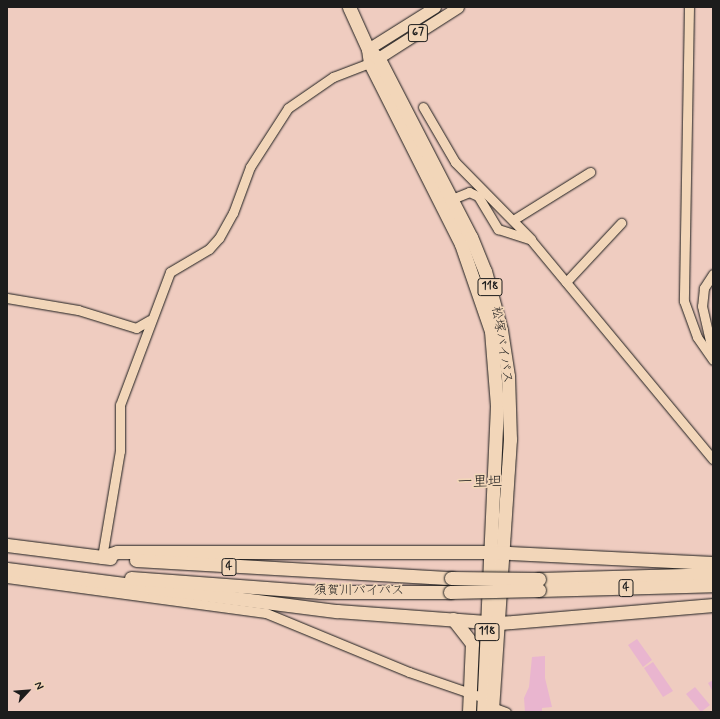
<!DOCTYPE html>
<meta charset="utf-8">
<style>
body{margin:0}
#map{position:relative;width:720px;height:719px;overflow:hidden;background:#efccc0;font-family:Mynerve,"Klee One",sans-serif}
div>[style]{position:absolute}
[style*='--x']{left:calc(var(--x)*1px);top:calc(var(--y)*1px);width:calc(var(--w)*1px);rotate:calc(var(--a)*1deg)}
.building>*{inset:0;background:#e9b5cf}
.roads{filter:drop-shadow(0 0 1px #1c1c1c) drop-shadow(0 0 1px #1c1c1c)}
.minor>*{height:9px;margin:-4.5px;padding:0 4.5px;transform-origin:4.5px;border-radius:4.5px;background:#f2d6b9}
.major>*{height:11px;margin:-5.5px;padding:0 5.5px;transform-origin:5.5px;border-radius:5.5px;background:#f2d6b9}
.highway>*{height:13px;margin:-6.5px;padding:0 6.5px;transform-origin:6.5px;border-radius:6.5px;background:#f2d6b9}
.bridges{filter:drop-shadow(0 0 1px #1c1c1c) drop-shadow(0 0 1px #1c1c1c)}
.highway-bridge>*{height:13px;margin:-6.5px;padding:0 6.5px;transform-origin:6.5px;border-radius:6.5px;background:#f2d6b9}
span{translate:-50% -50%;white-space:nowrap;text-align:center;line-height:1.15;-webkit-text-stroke:3.5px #f2d6b9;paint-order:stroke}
.shield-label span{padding:1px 3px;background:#f2d6b9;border:1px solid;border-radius:3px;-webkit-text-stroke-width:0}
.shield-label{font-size:12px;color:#1c1c1c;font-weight:700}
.street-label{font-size:13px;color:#1c1c1c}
.quarter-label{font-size:15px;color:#1c1c1c}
.frame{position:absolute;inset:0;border:8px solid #1c1c1c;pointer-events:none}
.north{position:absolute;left:8px;top:671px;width:40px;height:40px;-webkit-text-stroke:3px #f2d6b9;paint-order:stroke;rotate:64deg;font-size:11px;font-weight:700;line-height:16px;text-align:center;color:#1c1c1c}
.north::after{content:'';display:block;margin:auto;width:14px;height:18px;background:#1c1c1c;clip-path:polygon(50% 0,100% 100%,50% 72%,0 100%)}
</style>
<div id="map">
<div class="building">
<i style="clip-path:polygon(637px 639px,652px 660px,643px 667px,628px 645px)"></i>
<i style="clip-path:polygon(545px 656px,545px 678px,552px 707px,542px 708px,542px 712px,525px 712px,524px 698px,529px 687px,532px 657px)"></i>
<i style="clip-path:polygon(653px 662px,673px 691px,663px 697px,644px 668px)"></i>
<i style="clip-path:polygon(713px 680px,713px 692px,708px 683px)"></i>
<i style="clip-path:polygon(695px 687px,710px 705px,701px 712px,686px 694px)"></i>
</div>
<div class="roads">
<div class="minor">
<i style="--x:689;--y:7;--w:294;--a:91"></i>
<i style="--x:684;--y:301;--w:38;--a:70"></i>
<i style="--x:697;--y:337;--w:28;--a:55"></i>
<i style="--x:423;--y:107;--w:64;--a:59.8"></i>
<i style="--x:455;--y:162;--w:108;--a:45.4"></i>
<i style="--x:447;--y:201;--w:24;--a:-22"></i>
<i style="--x:469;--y:192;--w:10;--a:24"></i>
<i style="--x:478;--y:196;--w:39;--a:59"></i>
<i style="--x:498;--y:229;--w:35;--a:18"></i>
<i style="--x:531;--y:240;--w:285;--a:50.3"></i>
<i style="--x:513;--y:220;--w:91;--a:-31.9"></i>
<i style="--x:713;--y:274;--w:17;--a:123"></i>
<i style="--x:704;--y:288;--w:18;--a:96"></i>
<i style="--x:702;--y:306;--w:49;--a:77.1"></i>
<i style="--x:566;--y:282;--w:81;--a:-47"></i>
<i style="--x:7;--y:298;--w:72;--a:9.6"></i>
<i style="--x:78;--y:310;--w:61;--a:17.2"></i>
<i style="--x:136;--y:328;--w:16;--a:-30"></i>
<i style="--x:102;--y:557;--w:108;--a:-80.4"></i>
<i style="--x:120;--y:451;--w:46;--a:-90"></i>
<i style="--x:120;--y:405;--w:142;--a:-69.4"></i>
<i style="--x:170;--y:272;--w:45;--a:-30.5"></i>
<i style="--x:209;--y:249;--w:15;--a:-48"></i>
<i style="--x:219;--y:238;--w:29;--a:-61"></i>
<i style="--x:233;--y:213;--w:49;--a:-69.7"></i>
<i style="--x:250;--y:167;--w:70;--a:-57.2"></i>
<i style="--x:288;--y:108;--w:55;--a:-34.6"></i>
<i style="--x:333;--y:77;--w:40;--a:-21"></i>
<i style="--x:7;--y:578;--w:261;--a:7.7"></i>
<i style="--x:266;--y:613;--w:155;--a:22.4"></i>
<i style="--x:409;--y:672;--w:79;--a:19.1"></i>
<i style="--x:492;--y:707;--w:15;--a:20"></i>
</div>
<div class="major">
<i style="--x:368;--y:49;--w:79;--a:-32.1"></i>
<i style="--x:372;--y:62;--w:102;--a:-32.6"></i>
</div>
<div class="highway">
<i style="--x:349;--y:7;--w:46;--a:65.7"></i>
<i style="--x:368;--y:49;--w:14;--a:82"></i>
<i style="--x:370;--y:63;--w:203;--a:63.3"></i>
<i style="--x:461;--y:244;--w:92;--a:71"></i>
<i style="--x:491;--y:331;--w:75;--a:85.4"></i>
<i style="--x:497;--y:406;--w:306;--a:92.6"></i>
<i style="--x:368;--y:49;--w:15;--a:42"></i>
<i style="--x:379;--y:59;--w:200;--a:62.7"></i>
<i style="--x:471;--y:237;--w:37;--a:68"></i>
<i style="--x:485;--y:271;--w:61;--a:74.8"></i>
<i style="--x:501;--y:330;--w:47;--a:81.3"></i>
<i style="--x:508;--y:376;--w:63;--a:88.2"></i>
<i style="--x:510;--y:439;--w:274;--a:93.8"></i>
<i style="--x:7;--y:545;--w:104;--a:7.2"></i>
<i style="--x:102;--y:557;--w:16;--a:-18"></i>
<i style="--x:117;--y:552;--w:373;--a:0"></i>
<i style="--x:490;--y:552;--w:223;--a:2.8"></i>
<i style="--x:136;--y:560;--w:316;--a:3.3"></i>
<i style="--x:7;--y:569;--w:333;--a:7.3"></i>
<i style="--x:337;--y:611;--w:163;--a:4.2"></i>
<i style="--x:500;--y:623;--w:214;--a:-4.8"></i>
<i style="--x:131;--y:578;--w:190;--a:4.2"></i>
<i style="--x:320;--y:592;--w:130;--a:0"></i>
<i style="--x:539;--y:579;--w:174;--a:-1.6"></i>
<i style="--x:539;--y:590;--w:174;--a:-1.6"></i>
<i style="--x:453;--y:619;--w:31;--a:52"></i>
<i style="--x:472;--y:643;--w:69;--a:92.5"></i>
</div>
</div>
<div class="bridges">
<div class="highway-bridge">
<i style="--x:451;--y:578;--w:88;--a:0.7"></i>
<i style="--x:450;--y:592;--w:89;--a:-1.3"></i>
</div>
</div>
<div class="shield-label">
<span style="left:418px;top:33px">67</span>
<span style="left:490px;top:287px">118</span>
<span style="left:229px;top:567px">4</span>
<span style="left:626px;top:588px">4</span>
<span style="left:487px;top:632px">118</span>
</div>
<div class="street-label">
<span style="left:501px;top:345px;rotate:81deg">松塚バイパス</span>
<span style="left:359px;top:591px">須賀川バイパス</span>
</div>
<div class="quarter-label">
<span style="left:480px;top:483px">一里坦</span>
</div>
<div class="frame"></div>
<div class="north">N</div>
</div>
